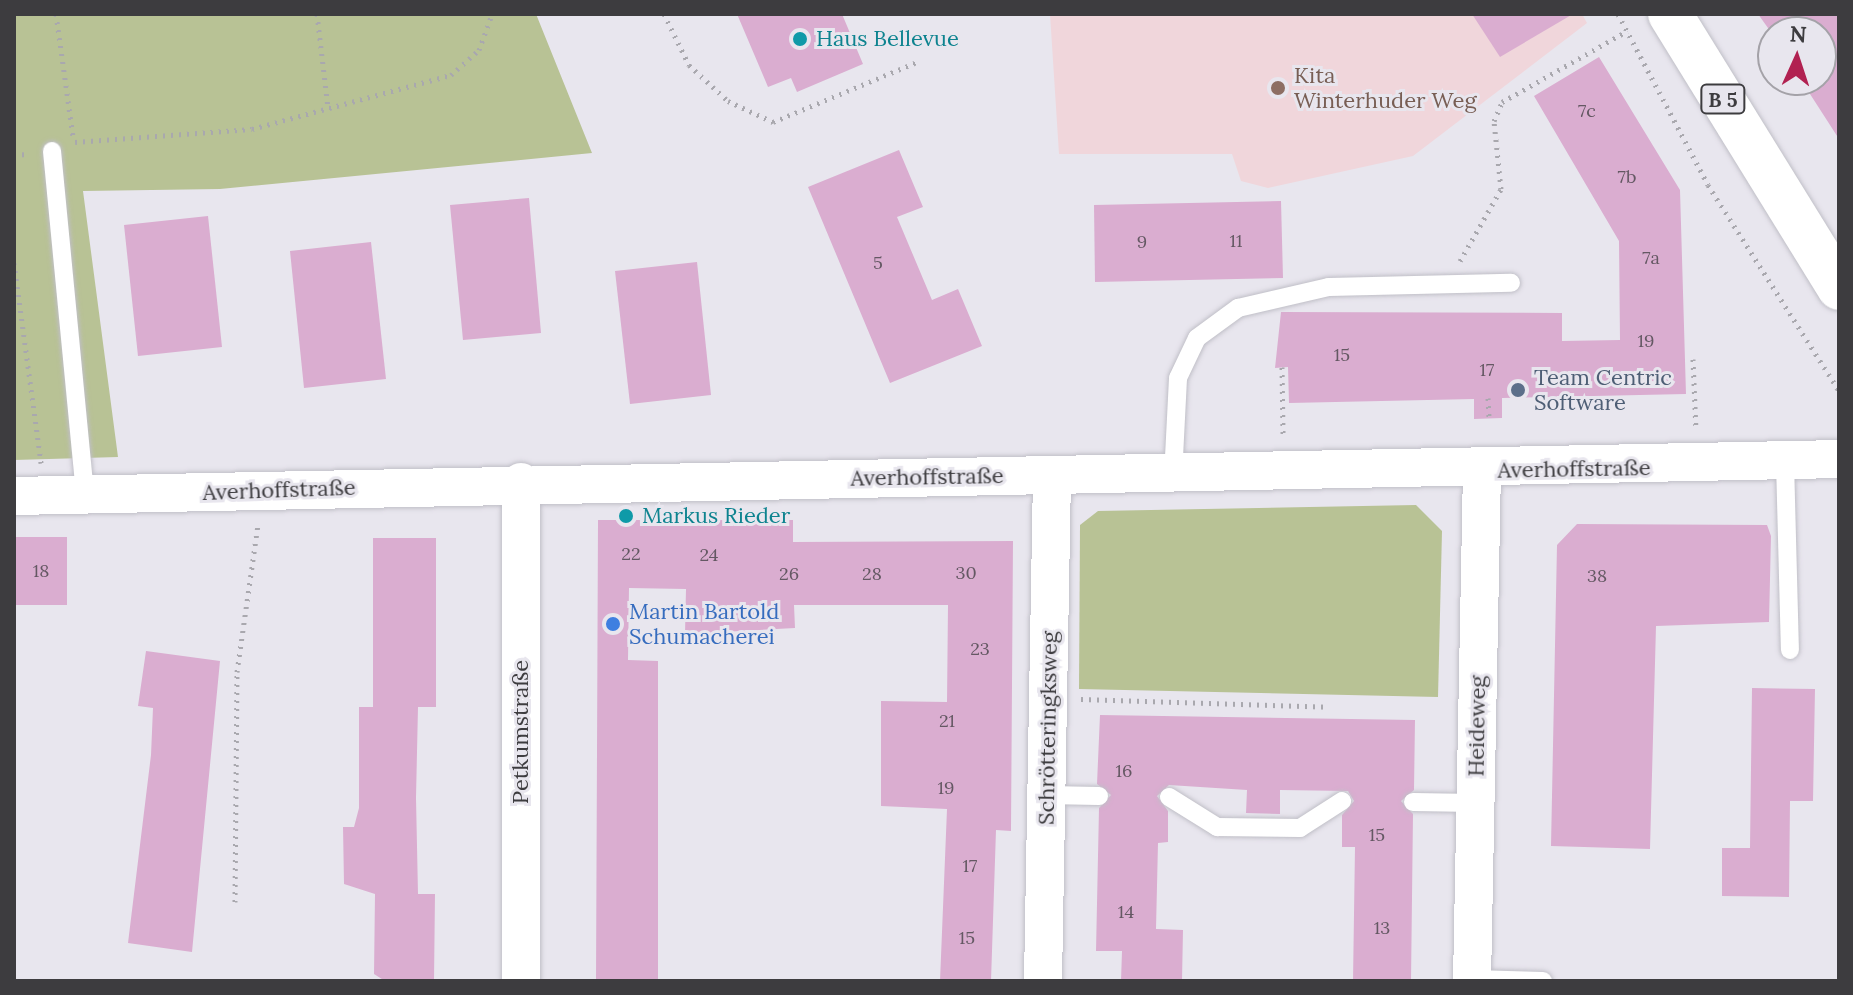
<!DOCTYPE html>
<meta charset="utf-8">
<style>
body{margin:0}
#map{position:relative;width:1853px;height:995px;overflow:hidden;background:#e8e6ee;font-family:Lora,serif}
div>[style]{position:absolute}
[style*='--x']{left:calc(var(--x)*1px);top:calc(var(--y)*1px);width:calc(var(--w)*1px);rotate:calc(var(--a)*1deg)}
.education>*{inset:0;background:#f0d6db}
.green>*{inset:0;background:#b8c295}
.building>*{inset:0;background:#daadd0}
.path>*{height:5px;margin-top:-2.5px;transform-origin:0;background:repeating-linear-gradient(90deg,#a9a8ae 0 2px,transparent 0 8px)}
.roads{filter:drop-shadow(0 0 2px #c0bfc7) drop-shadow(0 0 2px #c0bfc7)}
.lane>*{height:18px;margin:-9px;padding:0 9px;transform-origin:9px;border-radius:9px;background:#fff}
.street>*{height:38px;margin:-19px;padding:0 19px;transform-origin:19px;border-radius:19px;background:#fff}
.primary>*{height:44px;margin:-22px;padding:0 22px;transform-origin:22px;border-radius:22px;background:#fff}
.dots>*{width:22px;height:22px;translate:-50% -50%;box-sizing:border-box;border:4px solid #e8e6ee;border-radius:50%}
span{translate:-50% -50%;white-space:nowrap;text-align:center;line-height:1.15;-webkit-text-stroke:6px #e8e6ee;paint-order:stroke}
.number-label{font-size:18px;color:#645863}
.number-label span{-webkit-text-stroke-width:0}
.shield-label span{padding:2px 6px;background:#e8e6ee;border:2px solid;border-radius:6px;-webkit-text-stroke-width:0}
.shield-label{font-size:20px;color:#3d3c3f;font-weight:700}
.culture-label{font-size:22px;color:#0d838f}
.left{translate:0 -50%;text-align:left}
.education-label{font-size:22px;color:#785e54}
.service-label{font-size:22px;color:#4e5e75}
.street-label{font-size:22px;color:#3d3c3f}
.shop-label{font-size:22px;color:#366cbe}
.frame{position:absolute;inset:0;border:16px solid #3d3c3f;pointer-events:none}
.north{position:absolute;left:1757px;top:16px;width:80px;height:80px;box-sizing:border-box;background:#e8e6ee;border:2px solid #a4a2a8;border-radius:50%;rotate:3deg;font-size:22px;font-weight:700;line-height:32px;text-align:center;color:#3d3c3f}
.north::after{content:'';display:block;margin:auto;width:28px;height:36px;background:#b12151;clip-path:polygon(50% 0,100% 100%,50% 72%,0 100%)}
</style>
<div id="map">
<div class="education">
<i style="clip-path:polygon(1050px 14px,1582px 14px,1587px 23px,1413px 156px,1268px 188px,1241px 181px,1232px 154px,1059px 154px)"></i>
</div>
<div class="green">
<i style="clip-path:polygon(14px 14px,536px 14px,592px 153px,220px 189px,83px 191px,118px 457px,14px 460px)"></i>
<i style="clip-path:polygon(1416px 505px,1442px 531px,1438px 697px,1079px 689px,1080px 525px,1098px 511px)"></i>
</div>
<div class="building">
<i style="clip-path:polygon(737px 14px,842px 14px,863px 64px,797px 92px,791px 78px,768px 87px)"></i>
<i style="clip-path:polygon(1472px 14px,1573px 14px,1500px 57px)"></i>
<i style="clip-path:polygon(1758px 14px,1839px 14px,1839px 139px,1801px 80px,1821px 80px,1821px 32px,1773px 35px)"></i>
<i style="clip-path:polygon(1599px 57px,1680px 190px,1686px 394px,1502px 398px,1502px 418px,1474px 419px,1474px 399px,1289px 403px,1288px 367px,1275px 368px,1281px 312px,1562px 313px,1562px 341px,1620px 340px,1619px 241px,1534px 96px)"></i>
<i style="clip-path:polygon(899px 150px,923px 207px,897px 217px,932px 300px,958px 289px,982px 346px,890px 383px,808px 187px)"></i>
<i style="clip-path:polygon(529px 198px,541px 333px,463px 340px,450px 205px)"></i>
<i style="clip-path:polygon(1281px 201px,1283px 278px,1095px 282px,1094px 205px)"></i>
<i style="clip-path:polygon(208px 216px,222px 347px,138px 356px,124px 225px)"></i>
<i style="clip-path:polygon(371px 242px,386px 379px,304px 388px,290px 251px)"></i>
<i style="clip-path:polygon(697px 262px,711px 395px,630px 404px,615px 271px)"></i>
<i style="clip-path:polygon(598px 520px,793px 520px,793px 542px,1013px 541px,1011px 831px,996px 830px,991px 981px,940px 981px,947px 809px,881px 806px,881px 701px,947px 702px,948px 605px,794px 605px,795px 628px,685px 634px,686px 589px,629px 588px,628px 660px,658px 661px,658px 981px,596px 981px)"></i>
<i style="clip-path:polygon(1577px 524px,1767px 525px,1771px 536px,1769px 622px,1656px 626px,1650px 849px,1551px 846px,1557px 545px)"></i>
<i style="clip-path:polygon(14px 537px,67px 537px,67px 605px,14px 605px)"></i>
<i style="clip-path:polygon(373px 538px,436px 538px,436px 707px,418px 707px,416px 798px,418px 894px,435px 894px,434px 981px,385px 981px,374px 974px,375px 894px,344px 884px,343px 827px,354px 827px,359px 808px,359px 707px,373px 707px)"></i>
<i style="clip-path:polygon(146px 651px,220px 661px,192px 952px,128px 943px,151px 755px,153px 708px,138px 706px)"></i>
<i style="clip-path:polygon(1752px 688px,1815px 689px,1813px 801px,1790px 801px,1789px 897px,1722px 896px,1722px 848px,1750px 848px)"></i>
<i style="clip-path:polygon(1100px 715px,1415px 720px,1414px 790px,1401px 801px,1413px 814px,1411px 981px,1353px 981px,1355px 847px,1342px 847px,1342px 815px,1354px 801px,1348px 791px,1280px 790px,1280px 814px,1246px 813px,1247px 790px,1169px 785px,1157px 796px,1168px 811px,1168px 842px,1158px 843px,1156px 929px,1183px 930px,1182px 981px,1121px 981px,1122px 951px,1096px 951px,1099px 808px,1111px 795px,1097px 784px)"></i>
</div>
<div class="path">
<i style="--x:56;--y:14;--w:123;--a:82.1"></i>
<i style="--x:317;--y:14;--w:95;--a:83.3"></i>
<i style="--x:664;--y:14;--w:57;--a:63.9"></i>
<i style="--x:689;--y:65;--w:53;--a:42.7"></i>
<i style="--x:728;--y:101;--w:50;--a:25"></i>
<i style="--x:773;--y:122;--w:156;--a:-22.6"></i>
<i style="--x:1618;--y:14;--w:193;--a:62.2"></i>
<i style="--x:1708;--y:185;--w:244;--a:57.5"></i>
<i style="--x:75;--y:142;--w:177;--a:-4.2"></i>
<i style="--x:252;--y:129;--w:206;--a:-15.2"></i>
<i style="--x:451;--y:75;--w:38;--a:-42"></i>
<i style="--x:479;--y:50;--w:38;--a:-70"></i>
<i style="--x:14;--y:155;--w:13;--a:-4"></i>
<i style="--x:1460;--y:261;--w:83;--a:-60.3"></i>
<i style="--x:1501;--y:189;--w:68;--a:-95.9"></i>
<i style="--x:1494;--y:121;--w:21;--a:-67"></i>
<i style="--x:1502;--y:102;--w:144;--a:-29.6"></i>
<i style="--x:14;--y:263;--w:202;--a:82.3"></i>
<i style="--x:1693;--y:359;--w:71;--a:87.6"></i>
<i style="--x:1282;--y:367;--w:67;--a:89.1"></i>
<i style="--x:1488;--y:398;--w:20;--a:87"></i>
<i style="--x:1081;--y:699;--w:248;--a:1.8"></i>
<i style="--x:235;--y:902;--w:230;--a:-89.5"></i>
<i style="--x:237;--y:672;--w:149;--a:-81.9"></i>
</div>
<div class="roads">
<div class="lane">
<i style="--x:52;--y:151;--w:346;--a:84.5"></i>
<i style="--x:1785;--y:462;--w:188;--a:88.5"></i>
<i style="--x:1173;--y:477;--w:99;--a:-87.1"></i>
<i style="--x:1178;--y:378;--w:44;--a:-64.6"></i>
<i style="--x:1197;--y:338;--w:51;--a:-36.2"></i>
<i style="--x:1238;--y:308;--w:93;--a:-13"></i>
<i style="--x:1329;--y:287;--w:182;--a:-1.3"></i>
<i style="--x:1047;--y:795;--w:52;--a:1.1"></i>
<i style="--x:1169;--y:797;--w:57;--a:32"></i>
<i style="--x:1217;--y:827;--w:83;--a:0.7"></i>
<i style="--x:1300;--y:828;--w:50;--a:-32.7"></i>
<i style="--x:1413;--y:802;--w:62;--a:0.9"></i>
<i style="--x:1472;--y:979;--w:71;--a:1.6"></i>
</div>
<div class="street">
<i style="--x:521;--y:482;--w:499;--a:90"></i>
<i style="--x:14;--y:496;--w:1825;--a:-1.16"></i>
<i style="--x:1043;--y:981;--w:506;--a:-88.98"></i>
<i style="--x:1472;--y:981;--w:510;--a:-88.88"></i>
</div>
<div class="primary">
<i style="--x:1670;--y:14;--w:322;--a:58.3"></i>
</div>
</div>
<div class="dots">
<i style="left:800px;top:39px;background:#0f9aa8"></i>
<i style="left:1278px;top:88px;background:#8d6e63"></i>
<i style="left:1518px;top:390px;background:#5c6f8a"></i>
<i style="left:626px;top:516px;background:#0f9aa8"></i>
<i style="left:613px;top:624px;background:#3f7fe0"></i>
</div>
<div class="number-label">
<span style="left:1587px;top:111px">7c</span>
<span style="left:1627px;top:177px">7b</span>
<span style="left:1236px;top:241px">11</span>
<span style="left:1142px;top:242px">9</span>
<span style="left:1651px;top:258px">7a</span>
<span style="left:878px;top:263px">5</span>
<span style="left:1646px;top:341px">19</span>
<span style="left:1342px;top:355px">15</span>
<span style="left:1487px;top:370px">17</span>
<span style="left:631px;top:554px">22</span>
<span style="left:709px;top:555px">24</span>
<span style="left:41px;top:571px">18</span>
<span style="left:966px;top:573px">30</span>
<span style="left:789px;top:574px">26</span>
<span style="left:872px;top:574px">28</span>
<span style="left:1597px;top:576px">38</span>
<span style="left:980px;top:649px">23</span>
<span style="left:947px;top:721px">21</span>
<span style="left:1124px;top:771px">16</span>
<span style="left:946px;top:788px">19</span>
<span style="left:1377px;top:835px">15</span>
<span style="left:970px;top:866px">17</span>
<span style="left:1126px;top:912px">14</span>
<span style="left:1382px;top:928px">13</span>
<span style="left:967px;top:938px">15</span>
</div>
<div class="shield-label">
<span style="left:1723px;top:99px">B 5</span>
</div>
<div class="culture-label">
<span class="left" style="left:816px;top:39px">Haus Bellevue</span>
<span class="left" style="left:642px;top:516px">Markus Rieder</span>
</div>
<div class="education-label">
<span class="left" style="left:1294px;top:88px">Kita<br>Winterhuder Weg</span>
</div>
<div class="service-label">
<span class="left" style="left:1534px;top:390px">Team Centric<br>Software</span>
</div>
<div class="street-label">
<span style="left:1574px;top:469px;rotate:-1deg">Averhoffstraße</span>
<span style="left:927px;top:477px;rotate:-1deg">Averhoffstraße</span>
<span style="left:279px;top:490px;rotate:-2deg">Averhoffstraße</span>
<span style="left:1477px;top:726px;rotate:-89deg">Heideweg</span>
<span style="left:1048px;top:728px;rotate:-89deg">Schrötteringksweg</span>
<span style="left:521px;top:732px;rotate:-90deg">Petkumstraße</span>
</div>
<div class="shop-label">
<span class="left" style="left:629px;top:624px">Martin Bartold<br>Schumacherei</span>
</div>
<div class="frame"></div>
<div class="north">N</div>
</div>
